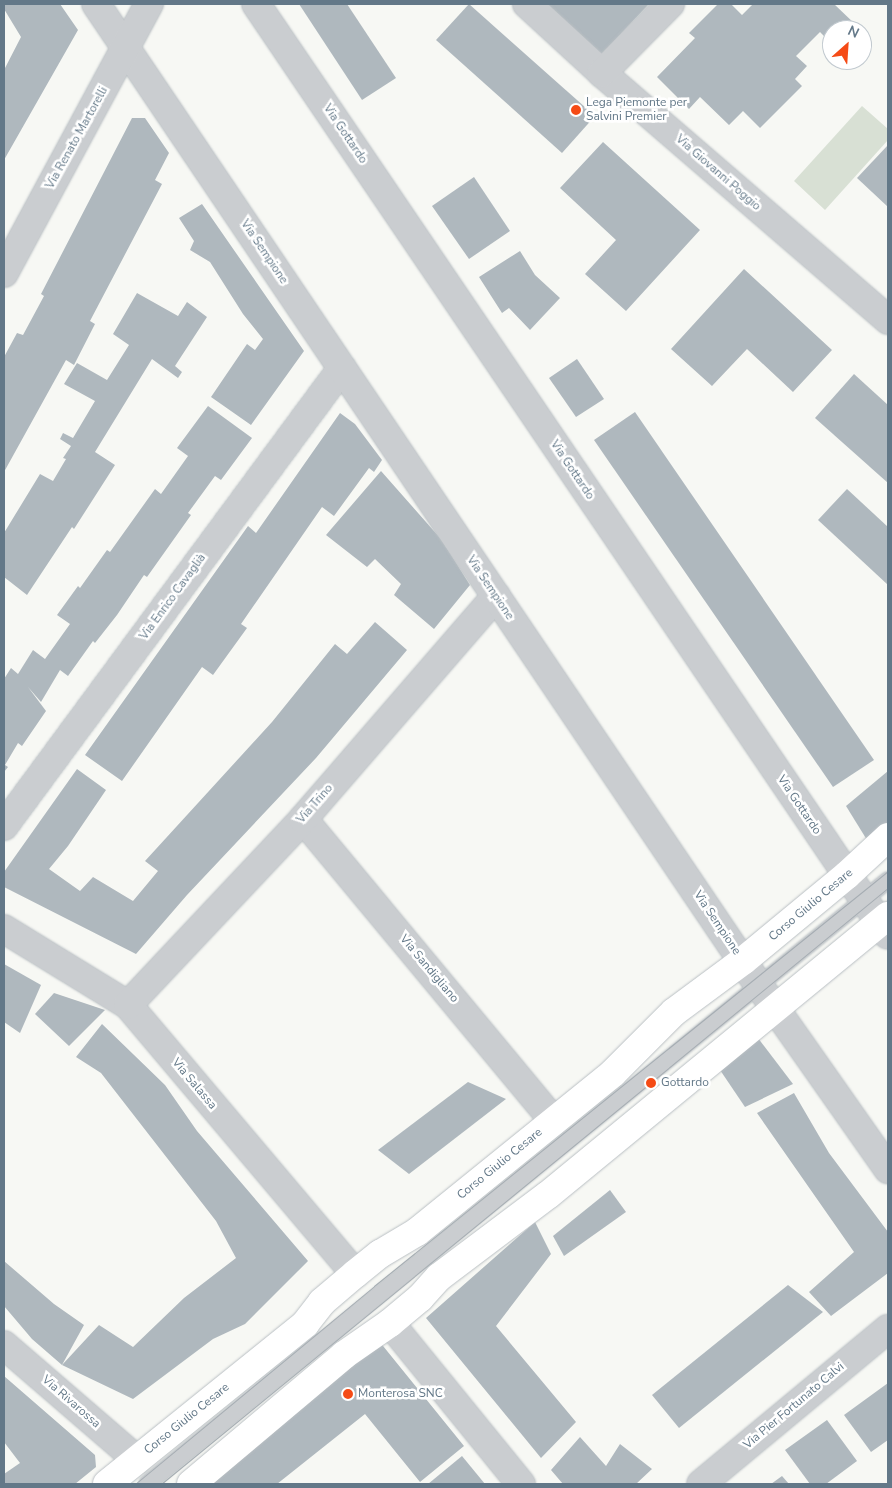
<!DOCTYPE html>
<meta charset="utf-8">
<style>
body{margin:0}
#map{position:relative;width:892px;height:1488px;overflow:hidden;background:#f7f8f4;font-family:"Nunito Sans",sans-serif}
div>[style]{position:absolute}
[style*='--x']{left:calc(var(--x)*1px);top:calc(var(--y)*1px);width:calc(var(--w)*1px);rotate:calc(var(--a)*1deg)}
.green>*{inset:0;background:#d8e0d4}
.building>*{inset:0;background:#afb8be}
.roads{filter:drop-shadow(0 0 1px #b9bfc3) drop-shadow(0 0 1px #b9bfc3)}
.service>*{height:16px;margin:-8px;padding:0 8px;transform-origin:8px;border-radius:8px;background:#cacdd0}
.minor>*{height:28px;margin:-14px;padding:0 14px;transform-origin:14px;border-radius:14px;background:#cacdd0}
.tertiary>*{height:28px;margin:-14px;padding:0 14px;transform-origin:14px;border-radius:14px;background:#cacdd0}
.secondary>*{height:28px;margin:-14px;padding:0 14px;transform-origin:14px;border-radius:14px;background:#fff}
.tram>*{height:1px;margin:-0.5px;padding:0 0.5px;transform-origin:0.5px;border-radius:0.5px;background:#a6adb3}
.dots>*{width:14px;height:14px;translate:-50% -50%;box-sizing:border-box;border:2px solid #fff;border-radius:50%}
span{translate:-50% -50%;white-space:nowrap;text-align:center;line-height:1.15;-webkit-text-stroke:5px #fff;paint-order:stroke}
.poi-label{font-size:12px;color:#637888}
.left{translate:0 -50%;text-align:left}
.street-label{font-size:12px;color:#637888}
.frame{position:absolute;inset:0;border:5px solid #637888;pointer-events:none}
.north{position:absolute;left:822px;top:20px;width:50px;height:50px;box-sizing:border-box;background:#fff;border:1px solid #c1c9cf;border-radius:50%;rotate:26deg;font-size:14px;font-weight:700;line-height:20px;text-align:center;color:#637888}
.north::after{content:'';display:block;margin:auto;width:18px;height:22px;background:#f54b16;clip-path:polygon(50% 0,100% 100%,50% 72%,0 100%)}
</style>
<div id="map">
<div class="green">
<i style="clip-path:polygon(862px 106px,888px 129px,888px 140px,825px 210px,794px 181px)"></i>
</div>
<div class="building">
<i style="clip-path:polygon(4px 4px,60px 4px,78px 30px,4px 160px,4px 70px,21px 37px,4px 9px)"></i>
<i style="clip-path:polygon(299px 4px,347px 4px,396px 78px,362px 100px)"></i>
<i style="clip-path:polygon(469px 4px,595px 116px,562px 153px,436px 40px)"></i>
<i style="clip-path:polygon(540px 4px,649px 4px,598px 58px)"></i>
<i style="clip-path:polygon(718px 4px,731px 4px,742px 15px,753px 4px,834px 4px,856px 25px,851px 30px,832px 30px,832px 44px,820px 32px,796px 56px,807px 66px,795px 79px,802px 86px,760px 128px,743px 111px,729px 125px,700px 97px,689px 109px,657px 77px,695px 38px,689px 33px)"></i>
<i style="clip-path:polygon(132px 118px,145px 118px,169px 153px,155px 180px,162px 184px,90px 321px,95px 324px,74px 365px,66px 360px,4px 472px,4px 357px,17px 333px,23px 335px,44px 296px,41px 294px)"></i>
<i style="clip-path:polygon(603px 142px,700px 230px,626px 311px,585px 274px,616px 240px,560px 188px)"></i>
<i style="clip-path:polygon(888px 145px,888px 207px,857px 178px)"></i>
<i style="clip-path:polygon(474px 177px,510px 231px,469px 259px,432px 206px)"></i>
<i style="clip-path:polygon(202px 204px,304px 351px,251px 425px,211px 397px,247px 344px,255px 350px,263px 339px,243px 314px,210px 262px,190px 250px,194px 241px,179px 218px)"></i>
<i style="clip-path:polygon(520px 251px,535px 275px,560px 298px,530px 330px,509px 308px,502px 313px,479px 277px)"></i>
<i style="clip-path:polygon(744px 269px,832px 350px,793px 392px,747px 349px,712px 386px,671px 349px)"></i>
<i style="clip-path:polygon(137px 293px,178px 316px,187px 302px,207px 317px,175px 366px,182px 372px,178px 378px,152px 359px,95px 452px,115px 465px,74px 529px,72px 527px,27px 595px,4px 577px,4px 533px,40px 474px,53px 481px,66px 459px,63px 458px,71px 446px,60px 439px,63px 433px,73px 438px,95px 401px,64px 384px,77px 363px,107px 380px,129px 345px,113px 334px)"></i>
<i style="clip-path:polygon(577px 359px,604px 399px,576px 417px,549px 378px)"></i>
<i style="clip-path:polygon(854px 374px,888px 405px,888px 483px,815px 418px)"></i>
<i style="clip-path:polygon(208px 406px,252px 438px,221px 480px,215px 476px,188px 513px,191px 515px,147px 577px,144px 575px,117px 615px,95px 643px,93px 641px,68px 676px,60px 670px,41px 702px,28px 687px,46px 711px,22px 746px,18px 743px,5px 765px,8px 767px,4px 772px,4px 679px,11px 668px,18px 674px,33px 650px,45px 659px,70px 624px,57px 615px,78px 586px,80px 588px,107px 550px,110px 552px,155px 489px,161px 494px,188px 456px,177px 448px)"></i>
<i style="clip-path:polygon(635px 412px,874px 760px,833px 787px,594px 440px)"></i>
<i style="clip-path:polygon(340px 413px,355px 424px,382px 460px,374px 472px,369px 468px,334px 516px,322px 507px,241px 624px,247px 628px,213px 675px,202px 667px,122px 781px,85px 755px,248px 526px,256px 533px)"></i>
<i style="clip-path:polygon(381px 471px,441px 539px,470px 585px,434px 629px,394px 595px,401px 584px,375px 559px,367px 567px,326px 535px)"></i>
<i style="clip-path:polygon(847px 489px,888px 527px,888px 585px,818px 520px)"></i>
<i style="clip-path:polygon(375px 622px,407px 650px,316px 758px,187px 895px,136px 954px,4px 887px,4px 872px,77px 769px,106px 790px,68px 846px,49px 869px,80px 891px,93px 877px,133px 901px,158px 871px,145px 861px,272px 722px,335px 644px,347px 654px)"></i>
<i style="clip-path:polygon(888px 771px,888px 824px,867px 840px,846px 806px)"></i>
<i style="clip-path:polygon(4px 964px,41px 985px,20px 1033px,4px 1022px)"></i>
<i style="clip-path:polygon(54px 993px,105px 1010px,69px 1046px,35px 1014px)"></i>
<i style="clip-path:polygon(102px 1024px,165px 1085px,197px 1131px,308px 1261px,245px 1324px,213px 1339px,133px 1399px,62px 1365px,99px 1325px,133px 1347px,184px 1298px,236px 1258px,216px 1221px,101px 1073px,76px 1057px)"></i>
<i style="clip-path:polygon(758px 1038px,793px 1084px,745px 1107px,718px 1067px)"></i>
<i style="clip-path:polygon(468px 1082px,506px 1099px,409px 1174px,378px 1150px)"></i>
<i style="clip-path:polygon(794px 1093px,829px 1153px,888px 1232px,888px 1273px,831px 1316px,809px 1292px,854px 1252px,757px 1113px)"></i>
<i style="clip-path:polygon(610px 1190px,626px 1212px,564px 1256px,553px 1236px)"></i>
<i style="clip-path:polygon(535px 1222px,551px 1254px,496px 1326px,576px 1422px,541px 1458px,426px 1318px)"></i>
<i style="clip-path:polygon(4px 1261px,54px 1304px,84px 1325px,62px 1365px,32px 1339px,4px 1306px)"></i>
<i style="clip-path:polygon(788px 1285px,823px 1312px,679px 1428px,652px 1395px)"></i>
<i style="clip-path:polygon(379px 1341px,464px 1446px,420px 1482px,365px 1414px,277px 1484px,204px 1484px)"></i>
<i style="clip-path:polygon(4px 1376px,95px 1455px,96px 1467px,75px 1484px,4px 1484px,4px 1474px,20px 1463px,4px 1442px)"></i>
<i style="clip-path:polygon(888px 1383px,888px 1440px,871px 1452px,844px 1415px)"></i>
<i style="clip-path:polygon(827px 1420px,857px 1461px,826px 1484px,810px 1484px,785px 1450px)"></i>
<i style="clip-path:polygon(580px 1437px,606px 1466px,620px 1444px,652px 1469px,636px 1484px,563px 1484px,551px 1470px)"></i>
<i style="clip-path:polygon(462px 1456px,485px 1484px,428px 1484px)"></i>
<i style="clip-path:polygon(782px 1476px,789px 1484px,771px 1484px)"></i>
</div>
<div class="roads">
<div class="service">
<i style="--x:147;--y:1484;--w:956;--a:-39.18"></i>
</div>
<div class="minor">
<i style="--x:527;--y:4;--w:102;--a:42.6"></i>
<i style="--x:602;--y:73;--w:378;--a:40.8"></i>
<i style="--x:602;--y:73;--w:97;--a:-45.4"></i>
<i style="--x:303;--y:819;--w:393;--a:50.3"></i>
<i style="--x:4;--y:826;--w:569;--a:-53.57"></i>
<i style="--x:4;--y:929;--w:145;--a:31.5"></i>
<i style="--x:128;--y:1005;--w:352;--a:49.8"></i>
<i style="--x:128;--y:1005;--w:255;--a:-46.7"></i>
<i style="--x:303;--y:819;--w:295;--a:-49.1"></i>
<i style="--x:390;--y:1323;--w:208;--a:50.9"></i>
<i style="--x:4;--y:1345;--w:176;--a:40.8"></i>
<i style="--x:701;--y:1484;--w:243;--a:-39.7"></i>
</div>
<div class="tertiary">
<i style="--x:96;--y:4;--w:1174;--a:55.97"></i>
<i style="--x:753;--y:977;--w:235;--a:54.9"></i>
<i style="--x:256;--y:4;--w:1125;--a:55.83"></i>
<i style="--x:4;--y:273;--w:306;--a:-61.7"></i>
</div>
<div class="secondary">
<i style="--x:107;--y:1484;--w:255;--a:-38.9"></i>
<i style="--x:305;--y:1324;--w:28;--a:-52"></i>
<i style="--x:322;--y:1302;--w:43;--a:-40.3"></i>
<i style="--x:355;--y:1274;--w:32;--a:-39"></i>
<i style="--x:380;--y:1254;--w:43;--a:-30.7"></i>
<i style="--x:417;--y:1232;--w:252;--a:-39"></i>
<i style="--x:613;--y:1073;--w:86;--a:-45"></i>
<i style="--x:674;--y:1012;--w:86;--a:-36.5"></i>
<i style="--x:743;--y:961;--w:135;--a:-39.6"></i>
<i style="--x:847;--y:875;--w:56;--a:-42.8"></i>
<i style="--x:191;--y:1484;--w:200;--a:-40.1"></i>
<i style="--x:344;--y:1355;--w:56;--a:-34.8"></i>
<i style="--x:390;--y:1323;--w:39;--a:-40"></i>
<i style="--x:420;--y:1298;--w:28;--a:-48"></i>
<i style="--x:439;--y:1277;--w:136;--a:-37"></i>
<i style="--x:548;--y:1195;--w:440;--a:-39.4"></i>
</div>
</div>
<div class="tram">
<i style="--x:135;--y:1484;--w:310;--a:-39.6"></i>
<i style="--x:374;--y:1286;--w:661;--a:-38.92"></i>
<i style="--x:161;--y:1484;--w:940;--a:-39.35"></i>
</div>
<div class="dots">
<i style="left:576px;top:110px;background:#f54b16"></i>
<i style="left:651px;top:1083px;background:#f54b16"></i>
<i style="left:348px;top:1394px;background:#f54b16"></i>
</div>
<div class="poi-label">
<span class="left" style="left:586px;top:110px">Lega Piemonte per<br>Salvini Premier</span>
<span class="left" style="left:661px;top:1083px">Gottardo</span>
<span class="left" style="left:358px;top:1394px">Monterosa SNC</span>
</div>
<div class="street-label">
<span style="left:345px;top:134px;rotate:56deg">Via Gottardo</span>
<span style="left:77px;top:138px;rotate:-61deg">Via Renato Martorelli</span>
<span style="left:718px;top:173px;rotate:41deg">Via Giovanni Poggio</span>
<span style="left:264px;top:252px;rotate:56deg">Via Sempione</span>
<span style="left:572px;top:470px;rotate:56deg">Via Gottardo</span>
<span style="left:490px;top:588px;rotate:56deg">Via Sempione</span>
<span style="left:173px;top:597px;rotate:-54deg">Via Enrico Cavaglià</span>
<span style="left:315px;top:804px;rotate:-49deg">Via Trino</span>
<span style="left:799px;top:805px;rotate:56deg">Via Gottardo</span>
<span style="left:811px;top:905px;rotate:-40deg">Corso Giulio Cesare</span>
<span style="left:717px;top:923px;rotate:56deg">Via Sempione</span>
<span style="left:429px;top:969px;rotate:50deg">Via Sandigliano</span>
<span style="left:194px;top:1084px;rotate:50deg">Via Salassa</span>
<span style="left:500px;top:1164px;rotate:-39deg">Corso Giulio Cesare</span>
<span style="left:71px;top:1402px;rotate:41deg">Via Rivarossa</span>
<span style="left:794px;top:1406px;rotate:-40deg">Via Pier Fortunato Calvi</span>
<span style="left:187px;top:1419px;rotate:-39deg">Corso Giulio Cesare</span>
</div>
<div class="frame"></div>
<div class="north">N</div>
</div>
